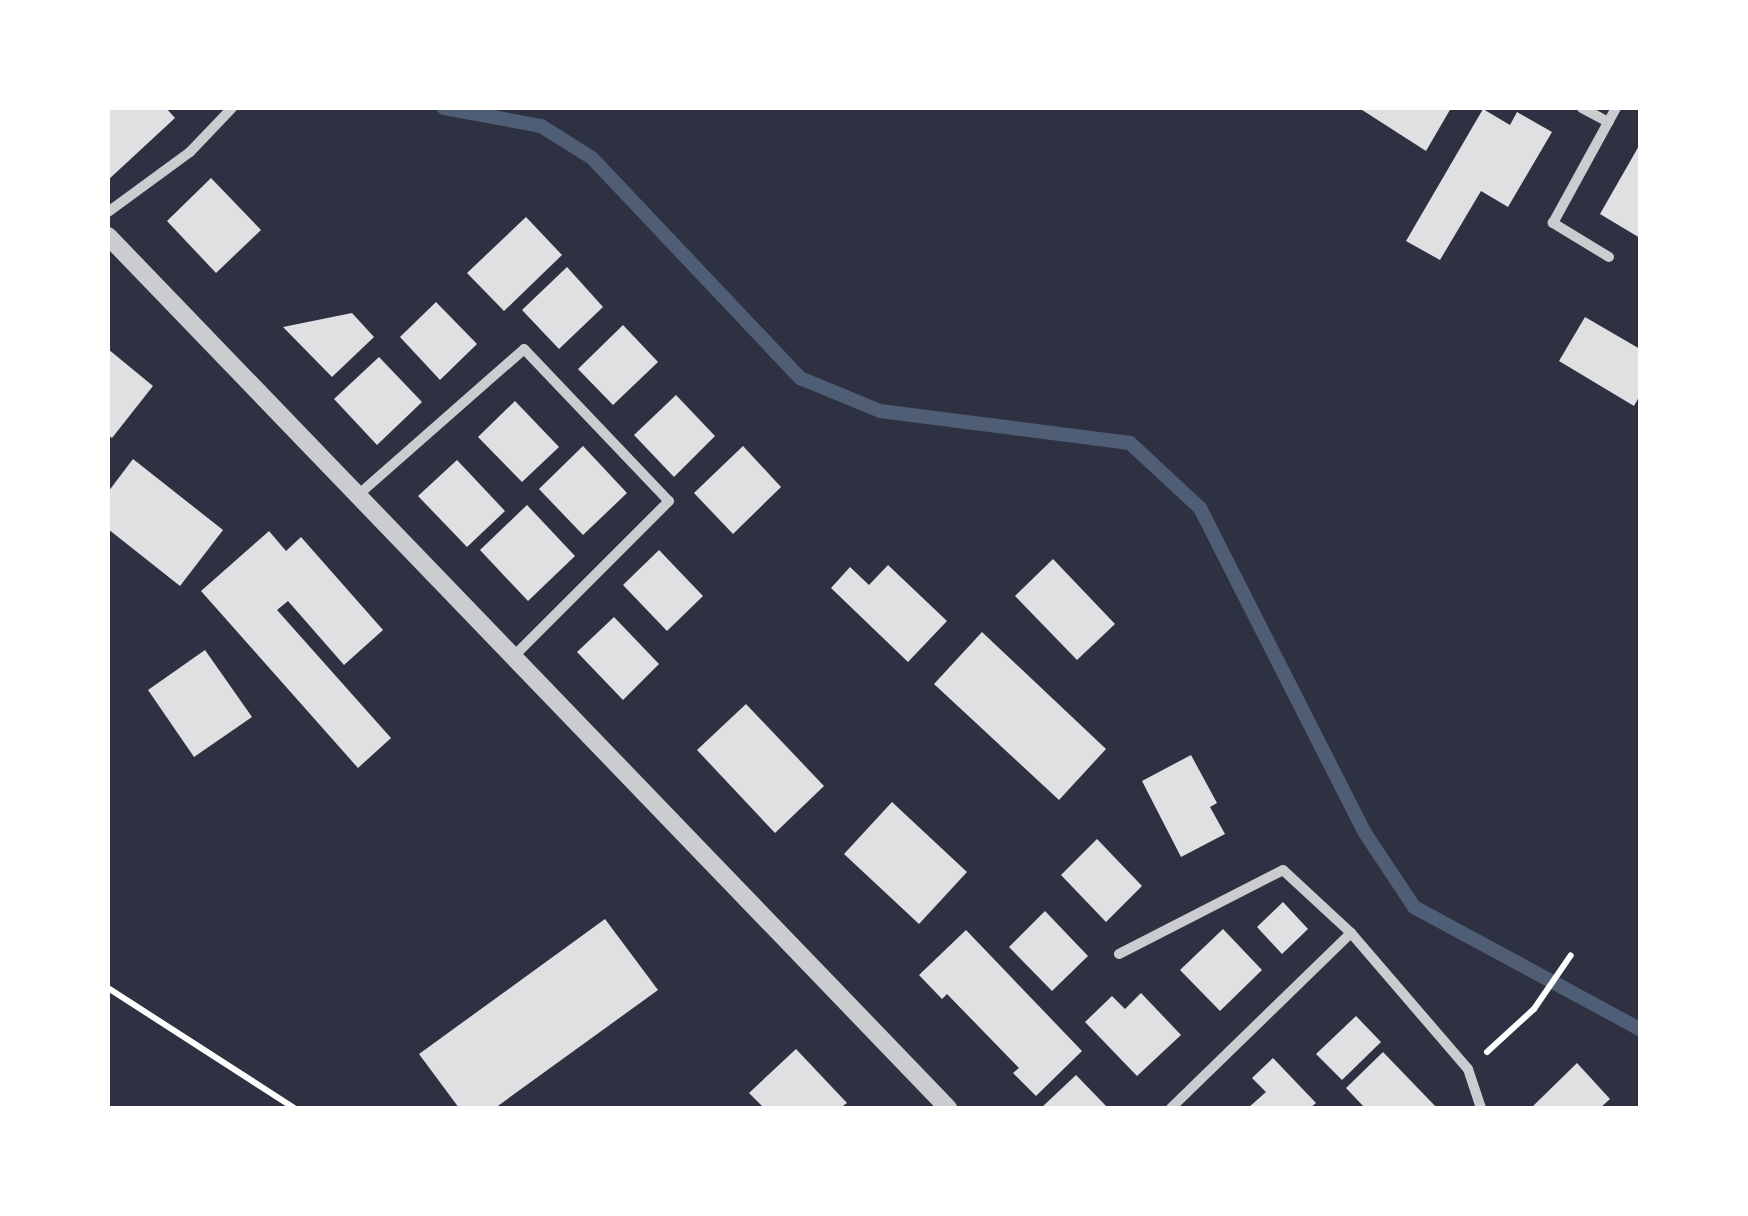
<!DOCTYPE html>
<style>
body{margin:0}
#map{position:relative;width:1748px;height:1216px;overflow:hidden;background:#2d3142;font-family:Georgia,serif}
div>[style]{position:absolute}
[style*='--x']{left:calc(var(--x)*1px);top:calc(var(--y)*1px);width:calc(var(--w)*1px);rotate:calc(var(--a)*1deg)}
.stream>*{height:14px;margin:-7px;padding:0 7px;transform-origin:7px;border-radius:7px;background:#4f5d75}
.building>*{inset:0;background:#e0e0e3}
.path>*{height:6px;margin:-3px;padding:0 3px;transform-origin:3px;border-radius:3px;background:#fff}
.minor>*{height:10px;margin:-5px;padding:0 5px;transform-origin:5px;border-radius:5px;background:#caccd0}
.tertiary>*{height:18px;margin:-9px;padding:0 9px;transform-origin:9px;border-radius:9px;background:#caccd0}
span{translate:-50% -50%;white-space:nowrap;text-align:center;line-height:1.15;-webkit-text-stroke:9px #fff;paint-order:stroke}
.frame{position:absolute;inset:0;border:110px solid #fff;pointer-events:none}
</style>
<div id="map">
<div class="stream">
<i style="--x:444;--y:108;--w:99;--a:10.5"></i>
<i style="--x:541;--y:126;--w:60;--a:32.1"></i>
<i style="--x:592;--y:158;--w:303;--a:46.6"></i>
<i style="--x:800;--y:378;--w:87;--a:22.4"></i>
<i style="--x:880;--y:411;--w:252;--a:7.3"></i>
<i style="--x:1130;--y:443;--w:96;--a:42.9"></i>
<i style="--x:1200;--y:508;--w:364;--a:63.1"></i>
<i style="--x:1365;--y:833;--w:89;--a:56.5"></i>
<i style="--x:1414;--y:907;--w:257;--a:28.4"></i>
</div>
<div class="building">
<i style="clip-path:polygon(108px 108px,166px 108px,175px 118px,108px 180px)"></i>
<i style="clip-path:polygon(1359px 108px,1451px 108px,1426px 151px)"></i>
<i style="clip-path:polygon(1483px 109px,1510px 125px,1517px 112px,1552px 132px,1508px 207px,1481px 191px,1440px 260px,1406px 241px)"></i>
<i style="clip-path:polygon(1640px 144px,1640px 238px,1600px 214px)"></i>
<i style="clip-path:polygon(211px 178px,261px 230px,216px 273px,167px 221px)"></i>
<i style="clip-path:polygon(526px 217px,562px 255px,504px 311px,467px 273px)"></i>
<i style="clip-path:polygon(567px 267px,603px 307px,559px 349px,522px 310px)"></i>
<i style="clip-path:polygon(436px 302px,477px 344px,440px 380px,400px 337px)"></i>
<i style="clip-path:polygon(352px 313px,374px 337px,332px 377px,283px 327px)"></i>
<i style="clip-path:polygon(1585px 317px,1640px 349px,1640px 395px,1634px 406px,1559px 361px)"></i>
<i style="clip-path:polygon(623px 325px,658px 362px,613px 405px,578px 369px)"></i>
<i style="clip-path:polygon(108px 349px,153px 386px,112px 438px,108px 435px)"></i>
<i style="clip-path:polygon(379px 357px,422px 402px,377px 445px,334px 399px)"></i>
<i style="clip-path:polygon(676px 395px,715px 436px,674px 477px,634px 435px)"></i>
<i style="clip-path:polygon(515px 401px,559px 447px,522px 482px,478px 437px)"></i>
<i style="clip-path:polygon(583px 446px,627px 493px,583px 535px,539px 489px)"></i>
<i style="clip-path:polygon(743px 446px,781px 487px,733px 534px,694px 493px)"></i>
<i style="clip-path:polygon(133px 459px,223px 530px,180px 586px,108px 529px,108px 492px)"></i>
<i style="clip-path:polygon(457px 460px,505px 511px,467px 547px,418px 496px)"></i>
<i style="clip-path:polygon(527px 505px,575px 556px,528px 601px,480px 550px)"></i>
<i style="clip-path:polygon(269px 531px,286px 551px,301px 537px,383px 630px,344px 665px,288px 601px,277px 610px,391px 738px,358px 768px,201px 591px)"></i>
<i style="clip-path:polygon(659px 550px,703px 596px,667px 631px,623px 585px)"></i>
<i style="clip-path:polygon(1053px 559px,1115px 624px,1077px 660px,1015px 596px)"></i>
<i style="clip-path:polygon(888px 565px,947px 621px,908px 662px,831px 588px,850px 567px,869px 585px)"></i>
<i style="clip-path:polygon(614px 617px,659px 664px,623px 700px,577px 652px)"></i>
<i style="clip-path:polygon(982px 632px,1106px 749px,1059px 800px,934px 684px)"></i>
<i style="clip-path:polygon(205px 650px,252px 717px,194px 757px,148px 690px)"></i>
<i style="clip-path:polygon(746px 704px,824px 786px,775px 833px,697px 750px)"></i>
<i style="clip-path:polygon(1191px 755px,1217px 803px,1210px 807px,1225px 834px,1181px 857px,1142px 781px)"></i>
<i style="clip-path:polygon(892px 802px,967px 872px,919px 924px,844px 854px)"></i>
<i style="clip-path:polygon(1097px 839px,1142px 886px,1106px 922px,1061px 875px)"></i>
<i style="clip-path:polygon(1283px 902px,1308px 929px,1282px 954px,1257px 927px)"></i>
<i style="clip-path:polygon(1045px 911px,1088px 956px,1052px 991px,1009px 947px)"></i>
<i style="clip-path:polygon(605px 919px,658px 990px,495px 1108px,459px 1108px,419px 1054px)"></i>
<i style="clip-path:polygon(1223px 929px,1262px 970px,1220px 1011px,1180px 970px)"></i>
<i style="clip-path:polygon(966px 930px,1082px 1051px,1036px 1096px,1013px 1073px,1019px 1068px,947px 994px,942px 999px,919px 975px)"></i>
<i style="clip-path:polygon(1141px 993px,1181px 1035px,1137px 1076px,1085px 1022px,1112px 996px,1125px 1009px)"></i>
<i style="clip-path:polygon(1356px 1016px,1381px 1042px,1342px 1080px,1316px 1054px)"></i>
<i style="clip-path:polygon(796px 1049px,847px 1103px,840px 1108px,764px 1108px,749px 1093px)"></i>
<i style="clip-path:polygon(1383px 1052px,1437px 1108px,1365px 1108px,1346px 1088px)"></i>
<i style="clip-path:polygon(1273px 1058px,1316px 1103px,1310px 1108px,1248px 1108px,1266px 1092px,1252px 1078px)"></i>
<i style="clip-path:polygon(1577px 1063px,1610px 1099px,1600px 1108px,1531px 1108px)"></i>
<i style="clip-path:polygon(1076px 1075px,1108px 1108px,1041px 1108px)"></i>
</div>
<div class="path">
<i style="--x:108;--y:988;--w:221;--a:32.8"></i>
<i style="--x:1487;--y:1052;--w:64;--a:-42.5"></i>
<i style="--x:1534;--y:1009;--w:65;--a:-55.6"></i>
</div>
<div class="minor">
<i style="--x:1582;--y:108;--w:30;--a:28"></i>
<i style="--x:108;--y:212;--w:102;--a:-36.2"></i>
<i style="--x:190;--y:152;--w:61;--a:-46.3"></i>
<i style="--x:1609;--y:257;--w:66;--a:-148.7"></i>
<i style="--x:1553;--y:223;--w:131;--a:-61.3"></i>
<i style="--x:358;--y:495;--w:221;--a:-41.3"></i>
<i style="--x:524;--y:349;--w:210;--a:46.4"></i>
<i style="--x:669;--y:501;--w:219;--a:135"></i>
<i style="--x:1119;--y:954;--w:184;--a:-27.1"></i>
<i style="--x:1283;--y:870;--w:93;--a:42.8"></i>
<i style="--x:1351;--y:933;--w:179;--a:49.3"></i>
<i style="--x:1468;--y:1069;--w:41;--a:71.6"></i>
<i style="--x:1171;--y:1108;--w:251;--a:-44.2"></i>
</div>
<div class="tertiary">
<i style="--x:108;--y:236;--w:1211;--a:46.07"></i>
</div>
<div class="frame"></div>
</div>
